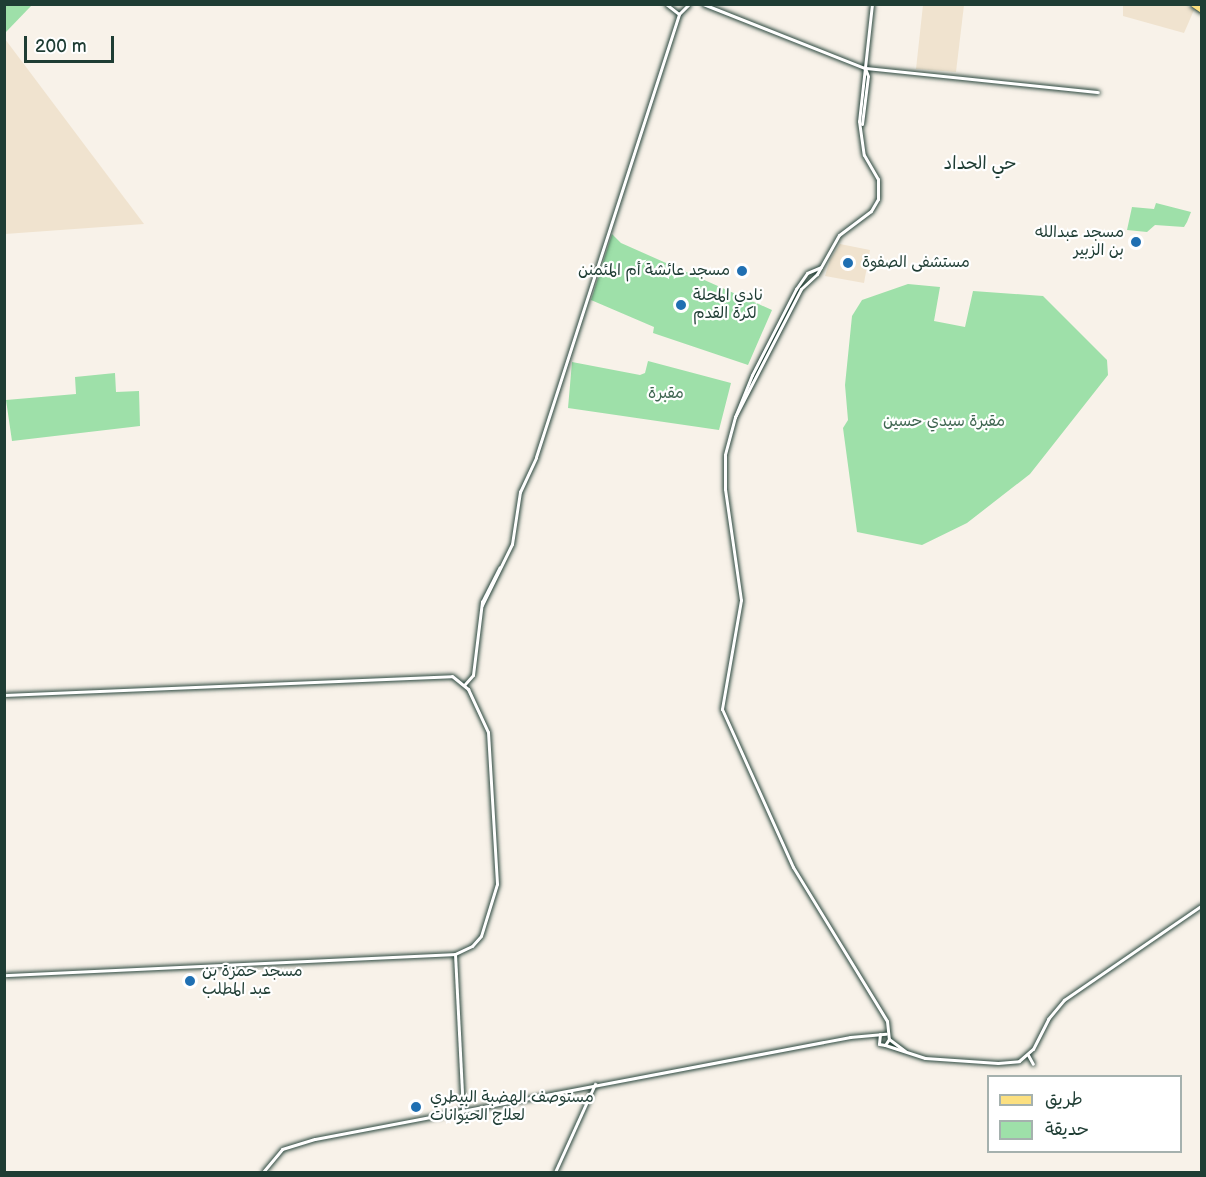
<!DOCTYPE html>
<meta charset="utf-8">
<style>
body{margin:0}
#map{position:relative;width:1206px;height:1177px;overflow:hidden;background:#f8f2e9;font-family:"Balsamiq Sans","Playpen Sans Arabic",sans-serif}
div>[style]{position:absolute}
[style*='--x']{left:calc(var(--x)*1px);top:calc(var(--y)*1px);width:calc(var(--w)*1px);rotate:calc(var(--a)*1deg)}
.built>*{inset:0;background:#f0e3cf}
.green>*{inset:0;background:#9ee0a9}
.roads{filter:drop-shadow(0 0 2px #1f3d34) drop-shadow(0 0 2px #1f3d34)}
.secondary>*{height:3px;margin:-1.5px;padding:0 1.5px;transform-origin:1.5px;border-radius:1.5px;background:#fff}
.primary>*{height:4.5px;margin:-2.25px;padding:0 2.25px;transform-origin:2.25px;border-radius:2.25px;background:#fce080}
.dots>*{width:16px;height:16px;translate:-50% -50%;box-sizing:border-box;border:3px solid #fff;border-radius:50%}
span{translate:-50% -50%;white-space:nowrap;text-align:center;line-height:1.15;-webkit-text-stroke:4.5px #fff;paint-order:stroke}
.poi-label{font-size:16px;color:#1f3d34}
.right{translate:-100% -50%;text-align:right}
.left{translate:0 -50%;text-align:left}
.park-label{font-size:16px;color:#3f6651}
.neighbourhood-label{font-size:18px;color:#1f3d34}
.frame{position:absolute;inset:0;border:6px solid #1f3d34;pointer-events:none}
.legend{position:absolute;left:987px;top:1075px;width:195px;height:78px;box-sizing:border-box;background:#fff;border:2px solid #a5b1ae;margin:0;padding:8px 10px;list-style:none;font-size:18px;color:#1f3d34}
.legend li{display:flex;align-items:center;gap:12px;height:30px}
.legend b{width:30px;border:2px solid #a5b1ae}
.scale{position:absolute;left:24px;top:36px;width:90px;height:27px;box-sizing:border-box;border:3px solid #1f3d34;border-top:0;padding-left:8px;font-size:18px;line-height:21px;white-space:nowrap;color:#1f3d34;-webkit-text-stroke:4px #fff;paint-order:stroke}
</style>
<div id="map">
<div class="built">
<i style="clip-path:polygon(1123px 4px,1186px 5px,1194px 10px,1184px 33px,1123px 16px)"></i>
<i style="clip-path:polygon(923px 5px,964px 5px,956px 72px,916px 69px)"></i>
<i style="clip-path:polygon(4px 39px,5px 39px,144px 224px,5px 234px)"></i>
<i style="clip-path:polygon(840px 244px,870px 250px,864px 283px,825px 276px,830px 260px)"></i>
</div>
<div class="green">
<i style="clip-path:polygon(5px 5px,32px 5px,5px 33px,4px 5px)"></i>
<i style="clip-path:polygon(1156px 203px,1191px 212px,1187px 222px,1184px 227px,1155px 225px,1147px 232px,1127px 230px,1132px 207px,1154px 209px)"></i>
<i style="clip-path:polygon(612px 234px,621px 243px,772px 310px,748px 365px,653px 333px,654px 327px,591px 300px)"></i>
<i style="clip-path:polygon(908px 284px,940px 287px,934px 321px,965px 327px,973px 291px,1043px 296px,1107px 360px,1108px 375px,1030px 474px,967px 523px,922px 545px,857px 532px,843px 428px,848px 420px,845px 385px,852px 316px,862px 300px)"></i>
<i style="clip-path:polygon(648px 361px,731px 383px,719px 430px,568px 408px,572px 362px,640px 375px,645px 373px)"></i>
<i style="clip-path:polygon(115px 373px,116px 392px,139px 391px,140px 426px,12px 441px,6px 400px,76px 394px,75px 377px)"></i>
</div>
<div class="roads">
<div class="secondary">
<i style="--x:666;--y:4;--w:16;--a:38"></i>
<i style="--x:703;--y:4;--w:174;--a:21.6"></i>
<i style="--x:865;--y:68;--w:234;--a:5.9"></i>
<i style="--x:872;--y:4;--w:118;--a:96.3"></i>
<i style="--x:859;--y:121;--w:34;--a:82"></i>
<i style="--x:864;--y:155;--w:28;--a:60"></i>
<i style="--x:878;--y:179;--w:20;--a:90"></i>
<i style="--x:878;--y:199;--w:14;--a:120"></i>
<i style="--x:871;--y:211;--w:40;--a:143"></i>
<i style="--x:839;--y:235;--w:45;--a:119.4"></i>
<i style="--x:817;--y:274;--w:22;--a:137"></i>
<i style="--x:801;--y:289;--w:144;--a:117.3"></i>
<i style="--x:735;--y:417;--w:39;--a:105"></i>
<i style="--x:725;--y:455;--w:34;--a:90"></i>
<i style="--x:725;--y:489;--w:112;--a:81.8"></i>
<i style="--x:741;--y:600;--w:111;--a:99.9"></i>
<i style="--x:722;--y:709;--w:173;--a:65.8"></i>
<i style="--x:793;--y:867;--w:180;--a:58.6"></i>
<i style="--x:887;--y:1021;--w:18;--a:84"></i>
<i style="--x:889;--y:1039;--w:20;--a:37"></i>
<i style="--x:862;--y:124;--w:48;--a:-82.9"></i>
<i style="--x:868;--y:76;--w:9;--a:-111"></i>
<i style="--x:735;--y:417;--w:45;--a:-68"></i>
<i style="--x:752;--y:375;--w:97;--a:-62.9"></i>
<i style="--x:796;--y:289;--w:19;--a:-55"></i>
<i style="--x:807;--y:273;--w:15;--a:-23"></i>
<i style="--x:482;--y:605;--w:68;--a:-63.8"></i>
<i style="--x:512;--y:544;--w:53;--a:-81.3"></i>
<i style="--x:520;--y:492;--w:38;--a:-65"></i>
<i style="--x:536;--y:457;--w:466;--a:-72.1"></i>
<i style="--x:679;--y:14;--w:14;--a:-45"></i>
<i style="--x:465;--y:684;--w:12;--a:-48"></i>
<i style="--x:473;--y:675;--w:74;--a:-83"></i>
<i style="--x:482;--y:602;--w:39;--a:-63"></i>
<i style="--x:4;--y:695;--w:448;--a:-2.4"></i>
<i style="--x:452;--y:676;--w:21;--a:39"></i>
<i style="--x:468;--y:689;--w:47;--a:65.1"></i>
<i style="--x:488;--y:732;--w:152;--a:86.6"></i>
<i style="--x:497;--y:884;--w:54;--a:107.1"></i>
<i style="--x:481;--y:936;--w:13;--a:132"></i>
<i style="--x:472;--y:946;--w:19;--a:155"></i>
<i style="--x:455;--y:954;--w:451;--a:177.3"></i>
<i style="--x:455;--y:954;--w:157;--a:87.1"></i>
<i style="--x:880;--y:1034;--w:10;--a:96"></i>
<i style="--x:879;--y:1044;--w:6;--a:9"></i>
<i style="--x:885;--y:1045;--w:7;--a:-56"></i>
<i style="--x:885;--y:1045;--w:42;--a:18"></i>
<i style="--x:925;--y:1058;--w:73;--a:3.9"></i>
<i style="--x:998;--y:1063;--w:21;--a:-5"></i>
<i style="--x:1019;--y:1061;--w:18;--a:-41"></i>
<i style="--x:1033;--y:1049;--w:34;--a:-63"></i>
<i style="--x:1048;--y:1019;--w:25;--a:-50"></i>
<i style="--x:1064;--y:1000;--w:168;--a:-34.5"></i>
<i style="--x:1028;--y:1055;--w:10;--a:61"></i>
<i style="--x:263;--y:1172;--w:30;--a:-50"></i>
<i style="--x:282;--y:1149;--w:34;--a:-17"></i>
<i style="--x:315;--y:1139;--w:545;--a:-10.79"></i>
<i style="--x:850;--y:1037;--w:36;--a:-5"></i>
<i style="--x:555;--y:1172;--w:97;--a:-65.6"></i>
</div>
<div class="primary">
<i style="--x:1193;--y:4;--w:11;--a:34"></i>
<i style="--x:1201;--y:4;--w:1;--a:45"></i>
</div>
</div>
<div class="dots">
<i style="left:1136px;top:242px;background:#1f6fb2"></i>
<i style="left:848px;top:263px;background:#1f6fb2"></i>
<i style="left:742px;top:271px;background:#1f6fb2"></i>
<i style="left:681px;top:305px;background:#1f6fb2"></i>
<i style="left:190px;top:981px;background:#1f6fb2"></i>
<i style="left:416px;top:1107px;background:#1f6fb2"></i>
</div>
<div class="poi-label">
<span class="right" style="left:1124px;top:242px">مسجد عبدالله<br>بن الزبير</span>
<span class="left" style="left:862px;top:263px">مستشفى الصفوة</span>
<span class="right" style="left:730px;top:271px">مسجد عائشة أم المئمنن</span>
<span class="left" style="left:693px;top:305px">نادي المحلة<br>لكرة القدم</span>
<span class="left" style="left:202px;top:981px">مسجد حمزة بن<br>عبد المطلب</span>
<span class="left" style="left:430px;top:1107px">مستوصف الهضبة البيطري<br>لعلاج الحيوانات</span>
</div>
<div class="park-label">
<span style="left:666px;top:394px">مقبرة</span>
<span style="left:944px;top:422px">مقبرة سيدي حسين</span>
</div>
<div class="neighbourhood-label">
<span style="left:980px;top:164px">حي الحداد</span>
</div>
<div class="frame"></div>
<ul class="legend">
<li><b style="height:8px;background:#fce080"></b>طريق</li>
<li><b style="height:16px;background:#9ee0a9"></b>حديقة</li>
</ul>
<div class="scale">200 m</div>
</div>
